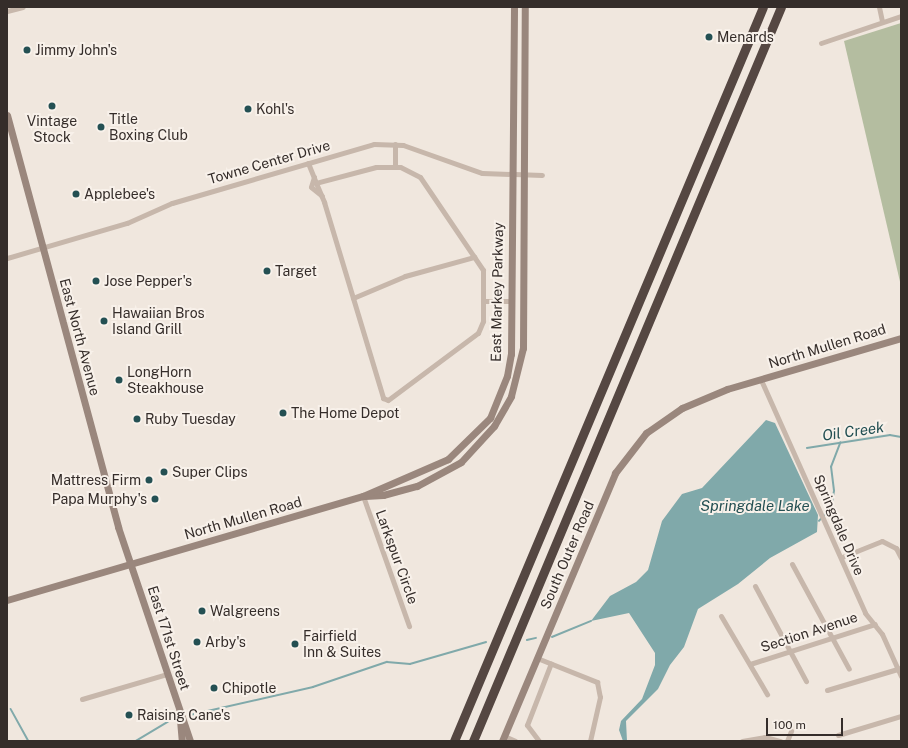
<!DOCTYPE html>
<style>
body{margin:0}
#map{position:relative;width:908px;height:748px;overflow:hidden;background:#f0e7de;font-family:"Public Sans",sans-serif}
div>[style]{position:absolute}
[style*='--x']{left:calc(var(--x)*1px);top:calc(var(--y)*1px);width:calc(var(--w)*1px);rotate:calc(var(--a)*1deg)}
.green>*{inset:0;background:#b4bda0}
.water>*{inset:0;background:#80a9aa}
.stream>*{height:1.5px;margin:-0.75px;padding:0 0.75px;transform-origin:0.75px;border-radius:0.75px;background:#80a9aa}
.street>*{height:5px;margin:-2.5px;padding:0 2.5px;transform-origin:2.5px;border-radius:2.5px;background:#c7b7ab}
.secondary>*{height:7px;margin:-3.5px;padding:0 3.5px;transform-origin:3.5px;border-radius:3.5px;background:#9a877d}
.highway>*{height:9px;margin:-4.5px;padding:0 4.5px;transform-origin:4.5px;border-radius:4.5px;background:#554742}
.dots>*{width:11px;height:11px;translate:-50% -50%;box-sizing:border-box;border:2px solid #f8f1ea;border-radius:50%}
span{translate:-50% -50%;white-space:nowrap;text-align:center;line-height:1.15;-webkit-text-stroke:4px #f8f1ea;paint-order:stroke}
.poi-label{font-size:14px;color:#352d2a}
.left{translate:0 -50%;text-align:left}
.right{translate:-100% -50%;text-align:right}
.street-label{font-size:14px;color:#352d2a}
.water-label{font-size:15px;color:#245053;font-style:italic}
.frame{position:absolute;inset:0;border:8px solid #352d2a;pointer-events:none}
.scale{position:absolute;left:766px;top:718px;width:77px;height:18px;box-sizing:border-box;border:2px solid #352d2a;border-top:0;padding-left:5px;font-size:12px;line-height:14px;white-space:nowrap;color:#352d2a;-webkit-text-stroke:3px #f8f1ea;paint-order:stroke}
</style>
<div id="map">
<div class="green">
<i style="clip-path:polygon(901px 23px,901px 286px,844px 41px)"></i>
</div>
<div class="water">
<i style="clip-path:polygon(766px 420px,775px 423px,818px 515px,817px 532px,770px 558px,738px 584px,698px 609px,684px 647px,670px 665px,658px 689px,626px 721px,627px 741px,623px 741px,619px 730px,621px 721px,642px 699px,655px 665px,655px 653px,629px 613px,591px 621px,610px 596px,636px 582px,648px 570px,662px 521px,682px 494px,702px 488px)"></i>
</div>
<div class="stream">
<i style="--x:807;--y:448;--w:84;--a:-8.9"></i>
<i style="--x:890;--y:435;--w:11;--a:10"></i>
<i style="--x:819;--y:521;--w:18;--a:-47"></i>
<i style="--x:831;--y:508;--w:17;--a:-80"></i>
<i style="--x:834;--y:491;--w:24;--a:-97"></i>
<i style="--x:831;--y:467;--w:26;--a:-69"></i>
<i style="--x:552;--y:637;--w:42;--a:-22.3"></i>
<i style="--x:527;--y:640;--w:9;--a:-13"></i>
<i style="--x:11;--y:709;--w:37;--a:61"></i>
<i style="--x:190;--y:715;--w:126;--a:-12.8"></i>
<i style="--x:313;--y:687;--w:78;--a:-18.7"></i>
<i style="--x:387;--y:662;--w:23;--a:5"></i>
<i style="--x:410;--y:664;--w:79;--a:-16.1"></i>
<i style="--x:136;--y:741;--w:37;--a:-31"></i>
</div>
<div class="street">
<i style="--x:879;--y:7;--w:14;--a:78"></i>
<i style="--x:7;--y:11;--w:16;--a:-14"></i>
<i style="--x:821;--y:43;--w:84;--a:-18.6"></i>
<i style="--x:308;--y:163;--w:22;--a:68"></i>
<i style="--x:316;--y:183;--w:21;--a:67"></i>
<i style="--x:324;--y:202;--w:205;--a:73.2"></i>
<i style="--x:383;--y:398;--w:5;--a:22"></i>
<i style="--x:388;--y:400;--w:112;--a:-36.7"></i>
<i style="--x:478;--y:333;--w:13;--a:-67"></i>
<i style="--x:483;--y:321;--w:51;--a:-90"></i>
<i style="--x:483;--y:270;--w:112;--a:-124.1"></i>
<i style="--x:420;--y:177;--w:22;--a:-153"></i>
<i style="--x:400;--y:167;--w:24;--a:180"></i>
<i style="--x:376;--y:167;--w:62;--a:165.1"></i>
<i style="--x:395;--y:167;--w:23;--a:-90"></i>
<i style="--x:314;--y:177;--w:10;--a:107"></i>
<i style="--x:311;--y:187;--w:14;--a:39"></i>
<i style="--x:7;--y:258;--w:125;--a:-16.3"></i>
<i style="--x:127;--y:223;--w:49;--a:-24"></i>
<i style="--x:172;--y:203;--w:210;--a:-16.3"></i>
<i style="--x:374;--y:144;--w:29;--a:2"></i>
<i style="--x:403;--y:145;--w:84;--a:19.5"></i>
<i style="--x:482;--y:173;--w:60;--a:1.9"></i>
<i style="--x:353;--y:298;--w:56;--a:-22.9"></i>
<i style="--x:405;--y:276;--w:72;--a:-15.4"></i>
<i style="--x:483;--y:301;--w:29;--a:0"></i>
<i style="--x:761;--y:380;--w:255;--a:65.9"></i>
<i style="--x:865;--y:613;--w:27;--a:51"></i>
<i style="--x:882;--y:634;--w:46;--a:65.7"></i>
<i style="--x:363;--y:496;--w:138;--a:70.5"></i>
<i style="--x:842;--y:557;--w:43;--a:-21.8"></i>
<i style="--x:882;--y:541;--w:16;--a:27"></i>
<i style="--x:896;--y:548;--w:11;--a:63"></i>
<i style="--x:792;--y:564;--w:119;--a:61.5"></i>
<i style="--x:755;--y:586;--w:108;--a:61.8"></i>
<i style="--x:721;--y:616;--w:91;--a:59.5"></i>
<i style="--x:537;--y:658;--w:65;--a:21.8"></i>
<i style="--x:597;--y:682;--w:15;--a:79"></i>
<i style="--x:600;--y:697;--w:45;--a:102.8"></i>
<i style="--x:750;--y:664;--w:131;--a:-17.7"></i>
<i style="--x:827;--y:690;--w:77;--a:-16.6"></i>
<i style="--x:82;--y:699;--w:89;--a:-16.4"></i>
<i style="--x:838;--y:735;--w:66;--a:-16.8"></i>
<i style="--x:504;--y:736;--w:12;--a:24"></i>
<i style="--x:539;--y:741;--w:20;--a:-127"></i>
<i style="--x:527;--y:725;--w:66;--a:-68.8"></i>
<i style="--x:742;--y:741;--w:23;--a:-10"></i>
<i style="--x:765;--y:737;--w:16;--a:15"></i>
<i style="--x:787;--y:741;--w:11;--a:-68"></i>
</div>
<div class="secondary">
<i style="--x:7;--y:115;--w:427;--a:74.9"></i>
<i style="--x:118;--y:527;--w:226;--a:71.4"></i>
<i style="--x:365;--y:496;--w:18;--a:-3"></i>
<i style="--x:383;--y:495;--w:35;--a:-15"></i>
<i style="--x:417;--y:486;--w:50;--a:-28.6"></i>
<i style="--x:461;--y:462;--w:49;--a:-47.5"></i>
<i style="--x:494;--y:426;--w:34;--a:-60"></i>
<i style="--x:511;--y:396;--w:49;--a:-76"></i>
<i style="--x:523;--y:348;--w:341;--a:-89.7"></i>
<i style="--x:7;--y:600;--w:371;--a:-16.3"></i>
<i style="--x:363;--y:496;--w:93;--a:-23.5"></i>
<i style="--x:448;--y:459;--w:59;--a:-44.3"></i>
<i style="--x:490;--y:418;--w:45;--a:-68"></i>
<i style="--x:507;--y:376;--w:22;--a:-80"></i>
<i style="--x:511;--y:354;--w:347;--a:-89.5"></i>
<i style="--x:180;--y:720;--w:21;--a:85"></i>
<i style="--x:502;--y:741;--w:291;--a:-67.1"></i>
<i style="--x:615;--y:473;--w:51;--a:-52.2"></i>
<i style="--x:646;--y:433;--w:44;--a:-34.8"></i>
<i style="--x:682;--y:408;--w:49;--a:-22.9"></i>
<i style="--x:727;--y:389;--w:181;--a:-16.3"></i>
</div>
<div class="highway">
<i style="--x:454;--y:741;--w:796;--a:-67.17"></i>
<i style="--x:473;--y:741;--w:796;--a:-67.24"></i>
</div>
<div class="dots">
<i style="left:709px;top:37px;background:#245053"></i>
<i style="left:27px;top:50px;background:#245053"></i>
<i style="left:52px;top:106px;background:#245053"></i>
<i style="left:248px;top:109px;background:#245053"></i>
<i style="left:101px;top:127px;background:#245053"></i>
<i style="left:76px;top:194px;background:#245053"></i>
<i style="left:267px;top:271px;background:#245053"></i>
<i style="left:96px;top:281px;background:#245053"></i>
<i style="left:104px;top:321px;background:#245053"></i>
<i style="left:119px;top:380px;background:#245053"></i>
<i style="left:283px;top:413px;background:#245053"></i>
<i style="left:137px;top:419px;background:#245053"></i>
<i style="left:164px;top:472px;background:#245053"></i>
<i style="left:149px;top:480px;background:#245053"></i>
<i style="left:155px;top:499px;background:#245053"></i>
<i style="left:202px;top:611px;background:#245053"></i>
<i style="left:197px;top:642px;background:#245053"></i>
<i style="left:295px;top:644px;background:#245053"></i>
<i style="left:214px;top:688px;background:#245053"></i>
<i style="left:129px;top:715px;background:#245053"></i>
</div>
<div class="poi-label">
<span class="left" style="left:717px;top:37px">Menards</span>
<span class="left" style="left:35px;top:50px">Jimmy John's</span>
<span class="left" style="left:256px;top:109px">Kohl's</span>
<span class="left" style="left:109px;top:127px">Title<br>Boxing Club</span>
<span style="left:52px;top:129px">Vintage<br>Stock</span>
<span class="left" style="left:84px;top:194px">Applebee's</span>
<span class="left" style="left:275px;top:271px">Target</span>
<span class="left" style="left:104px;top:281px">Jose Pepper's</span>
<span class="left" style="left:112px;top:321px">Hawaiian Bros<br>Island Grill</span>
<span class="left" style="left:127px;top:380px">LongHorn<br>Steakhouse</span>
<span class="left" style="left:291px;top:413px">The Home Depot</span>
<span class="left" style="left:145px;top:419px">Ruby Tuesday</span>
<span class="left" style="left:172px;top:472px">Super Clips</span>
<span class="right" style="left:141px;top:480px">Mattress Firm</span>
<span class="right" style="left:147px;top:499px">Papa Murphy's</span>
<span class="left" style="left:210px;top:611px">Walgreens</span>
<span class="left" style="left:303px;top:644px">Fairfield<br>Inn &amp; Suites</span>
<span class="left" style="left:205px;top:642px">Arby's</span>
<span class="left" style="left:222px;top:688px">Chipotle</span>
<span class="left" style="left:137px;top:715px">Raising Cane's</span>
</div>
<div class="street-label">
<span style="left:269px;top:162px;rotate:-16deg">Towne Center Drive</span>
<span style="left:497px;top:292px;rotate:-89deg">East Markey Parkway</span>
<span style="left:80px;top:337px;rotate:75deg">East North Avenue</span>
<span style="left:827px;top:346px;rotate:-17deg">North Mullen Road</span>
<span style="left:243px;top:518px;rotate:-16deg">North Mullen Road</span>
<span style="left:839px;top:525px;rotate:67deg">Springdale Drive</span>
<span style="left:567px;top:555px;rotate:-67deg">South Outer Road</span>
<span style="left:397px;top:557px;rotate:70deg">Larkspur Circle</span>
<span style="left:809px;top:632px;rotate:-18deg">Section Avenue</span>
<span style="left:169px;top:638px;rotate:72deg">East 171st Street</span>
</div>
<div class="water-label">
<span style="left:853px;top:431px;rotate:-8deg">Oil Creek</span>
<span style="left:755px;top:506px">Springdale Lake</span>
</div>
<div class="frame"></div>
<div class="scale">100 m</div>
</div>
